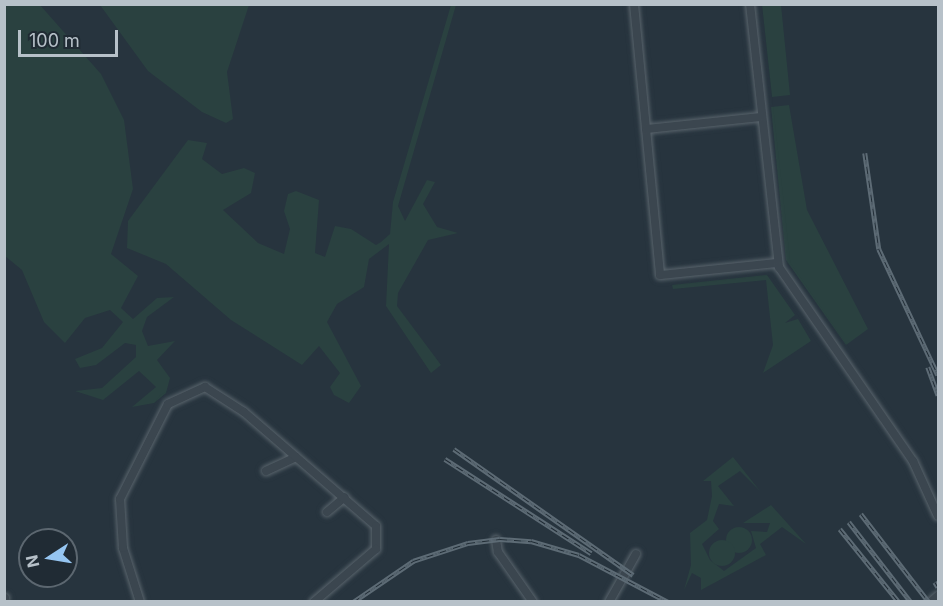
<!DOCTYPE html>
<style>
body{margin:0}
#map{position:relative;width:943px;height:606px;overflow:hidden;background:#27343e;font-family:Inter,sans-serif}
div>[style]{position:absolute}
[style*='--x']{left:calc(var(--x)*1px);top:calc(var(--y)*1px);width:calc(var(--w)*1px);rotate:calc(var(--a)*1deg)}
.green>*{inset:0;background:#2a4140}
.round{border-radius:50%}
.roads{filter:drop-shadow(0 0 2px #59646c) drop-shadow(0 0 2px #59646c)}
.minor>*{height:8px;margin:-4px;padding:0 4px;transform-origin:4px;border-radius:4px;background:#3b464f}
.rail>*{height:4.5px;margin-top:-2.25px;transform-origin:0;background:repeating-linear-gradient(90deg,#202b34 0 7px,#5d6b75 0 14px);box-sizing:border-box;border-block:2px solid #5d6b75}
span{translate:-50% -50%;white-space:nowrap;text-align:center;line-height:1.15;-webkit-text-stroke:4.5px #202b34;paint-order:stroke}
.frame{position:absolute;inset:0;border:6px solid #b7c1c9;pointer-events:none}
.north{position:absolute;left:18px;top:528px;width:60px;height:60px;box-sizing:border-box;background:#202b34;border:2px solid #5c6770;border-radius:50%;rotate:258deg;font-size:16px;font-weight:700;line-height:24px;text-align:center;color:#b7c1c9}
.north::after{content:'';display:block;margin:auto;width:21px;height:27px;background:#95c5f1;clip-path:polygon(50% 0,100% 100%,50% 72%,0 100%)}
.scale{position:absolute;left:18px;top:30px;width:100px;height:27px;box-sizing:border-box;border:3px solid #b7c1c9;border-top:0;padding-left:8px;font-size:18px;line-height:21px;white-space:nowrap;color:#b7c1c9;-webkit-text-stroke:4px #202b34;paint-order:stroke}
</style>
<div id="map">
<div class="green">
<i style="clip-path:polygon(4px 5px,40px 5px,101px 74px,124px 120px,133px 189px,111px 254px,138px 276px,121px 308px,133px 319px,157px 298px,174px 297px,147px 317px,142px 331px,148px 346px,175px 341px,157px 360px,170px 378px,166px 393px,154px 403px,132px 407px,156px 387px,139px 371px,103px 400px,75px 391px,102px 388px,136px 357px,136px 345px,125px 343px,96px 365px,80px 368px,75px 359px,102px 348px,123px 322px,110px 310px,85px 318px,65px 343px,44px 322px,22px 270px,5px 256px)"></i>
<i style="clip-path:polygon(100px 5px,249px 5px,227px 72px,233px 119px,226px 123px,202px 112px,148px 71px)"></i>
<i style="clip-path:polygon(451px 5px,456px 5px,398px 206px,405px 221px,427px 180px,435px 182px,423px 204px,437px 227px,458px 233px,428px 240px,398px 293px,397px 306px,441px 365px,431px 373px,386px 306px,389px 244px,369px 259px,364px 287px,337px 304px,327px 322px,361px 386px,349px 403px,334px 395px,330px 387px,340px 373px,319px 346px,302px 365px,231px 320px,166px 264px,127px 248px,128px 221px,188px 140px,207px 143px,202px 159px,222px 174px,244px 168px,255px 173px,251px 193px,223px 210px,258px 243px,284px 254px,290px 229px,284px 211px,288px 194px,296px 191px,319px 200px,315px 253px,325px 257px,335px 226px,351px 229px,376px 245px,381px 242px,390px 234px,393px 202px)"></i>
<i style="clip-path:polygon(762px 5px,781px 5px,790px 95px,772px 97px)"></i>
<i style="clip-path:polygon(789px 105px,807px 210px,868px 329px,846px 345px,786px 260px,771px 107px)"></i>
<i style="clip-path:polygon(767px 275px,795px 315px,785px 323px,798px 319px,811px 341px,763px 373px,773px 345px,766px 280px,673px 289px,672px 285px)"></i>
<i style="clip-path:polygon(733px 457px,760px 491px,740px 471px,718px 486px,734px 506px,719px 504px,713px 521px,719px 529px,702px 544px,710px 560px,724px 571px,756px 548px,751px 531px,767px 532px,770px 523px,743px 523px,771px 505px,806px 544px,782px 527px,760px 544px,766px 555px,701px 590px,701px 578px,692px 573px,684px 590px,691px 565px,690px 533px,707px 520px,712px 496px,711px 481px,703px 481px)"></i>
<i class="round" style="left:726px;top:527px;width:26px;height:26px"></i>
<i class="round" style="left:709px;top:540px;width:26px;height:26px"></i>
</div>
<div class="roads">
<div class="minor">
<i style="--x:634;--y:4;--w:272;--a:84.5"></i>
<i style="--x:660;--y:275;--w:118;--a:-5.9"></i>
<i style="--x:750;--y:4;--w:265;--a:83.7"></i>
<i style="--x:779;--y:267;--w:236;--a:55.4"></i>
<i style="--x:913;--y:461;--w:60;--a:65.6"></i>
<i style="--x:646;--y:129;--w:116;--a:-6"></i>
<i style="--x:266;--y:471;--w:33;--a:-25"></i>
<i style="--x:327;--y:512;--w:23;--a:-40"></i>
<i style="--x:496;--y:540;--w:12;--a:81"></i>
<i style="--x:498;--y:552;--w:61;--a:55"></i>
<i style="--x:4;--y:598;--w:1;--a:0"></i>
<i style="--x:140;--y:602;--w:57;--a:-107.5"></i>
<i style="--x:123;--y:548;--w:49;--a:-93.5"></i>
<i style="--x:120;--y:499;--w:106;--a:-63.2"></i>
<i style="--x:168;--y:404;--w:41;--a:-24.7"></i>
<i style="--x:205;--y:387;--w:46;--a:32.7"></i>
<i style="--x:244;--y:412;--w:174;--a:40.8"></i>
<i style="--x:376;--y:526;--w:23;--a:90"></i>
<i style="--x:376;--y:549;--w:82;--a:139.5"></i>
<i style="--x:609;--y:602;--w:55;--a:-60.6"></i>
<i style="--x:931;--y:602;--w:9;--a:-41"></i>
</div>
</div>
<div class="rail">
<i style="--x:865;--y:153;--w:97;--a:81.7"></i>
<i style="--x:879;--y:249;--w:139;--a:64.9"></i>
<i style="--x:928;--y:367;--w:30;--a:70"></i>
<i style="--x:454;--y:449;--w:219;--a:35.1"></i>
<i style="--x:445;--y:459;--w:174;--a:32.8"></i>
<i style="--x:861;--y:514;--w:111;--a:52.3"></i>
<i style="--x:849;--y:522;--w:101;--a:52.2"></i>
<i style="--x:840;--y:529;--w:94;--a:51.1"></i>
<i style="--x:935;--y:582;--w:6;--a:59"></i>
<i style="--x:353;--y:602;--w:73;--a:-34.3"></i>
<i style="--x:413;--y:561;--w:58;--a:-18.1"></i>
<i style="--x:468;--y:543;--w:32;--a:-7"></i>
<i style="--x:500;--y:539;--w:31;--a:4"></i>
<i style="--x:531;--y:541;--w:50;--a:16.3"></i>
<i style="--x:579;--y:555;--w:101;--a:27.8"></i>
</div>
<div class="frame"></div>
<div class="north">N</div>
<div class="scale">100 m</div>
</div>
